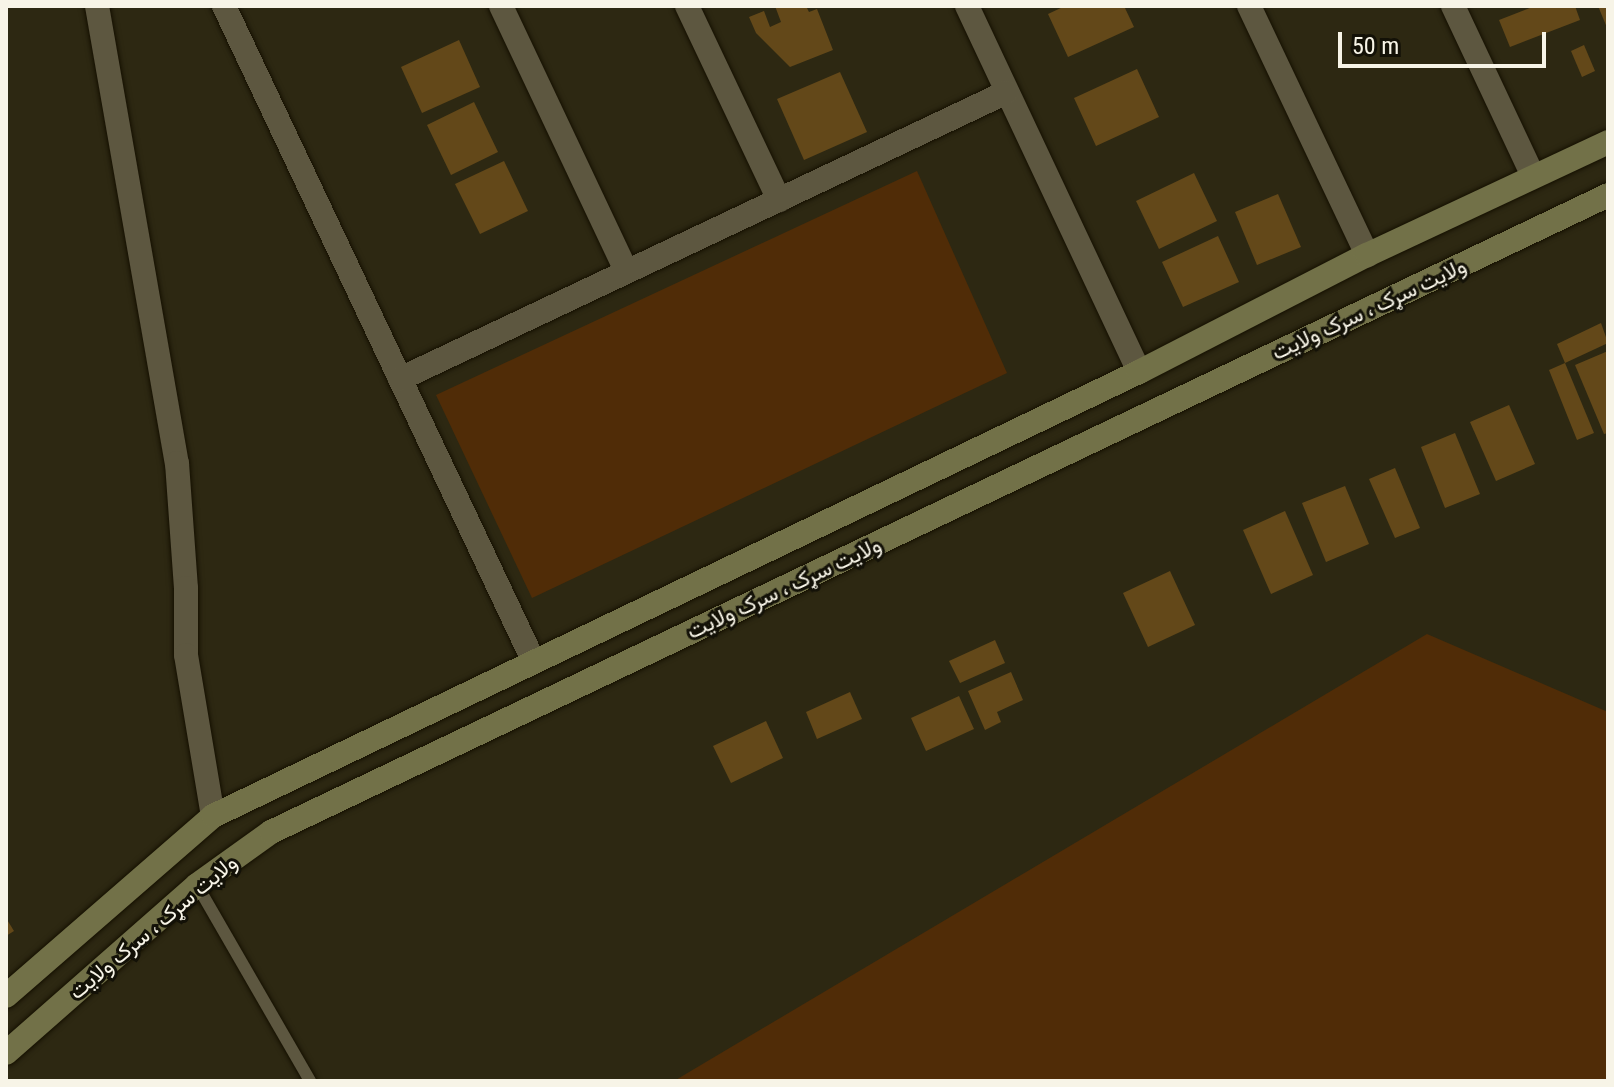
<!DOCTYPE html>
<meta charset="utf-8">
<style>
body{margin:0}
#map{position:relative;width:1614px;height:1087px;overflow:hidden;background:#2d2812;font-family:"Roboto Condensed",Vazirmatn,sans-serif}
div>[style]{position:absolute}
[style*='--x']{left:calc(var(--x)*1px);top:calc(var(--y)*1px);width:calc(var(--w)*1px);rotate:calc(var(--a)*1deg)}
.green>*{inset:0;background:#502c07}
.building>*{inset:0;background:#634819}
.roads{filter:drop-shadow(0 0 2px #151000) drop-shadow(0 0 2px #151000)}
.lane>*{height:12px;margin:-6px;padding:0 6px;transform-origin:6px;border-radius:6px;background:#5d5740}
.street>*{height:24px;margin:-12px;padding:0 12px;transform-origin:12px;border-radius:12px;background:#5d5740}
.secondary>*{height:24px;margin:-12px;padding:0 12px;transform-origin:12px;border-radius:12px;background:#727148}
span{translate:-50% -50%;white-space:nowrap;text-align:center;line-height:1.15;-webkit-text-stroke:6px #131107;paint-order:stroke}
.street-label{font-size:22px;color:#f7f4e7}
.frame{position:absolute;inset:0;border:8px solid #f7f4e7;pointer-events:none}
.scale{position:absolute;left:1338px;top:32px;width:208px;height:36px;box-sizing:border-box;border:4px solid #f7f4e7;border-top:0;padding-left:10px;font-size:24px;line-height:28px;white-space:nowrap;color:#f7f4e7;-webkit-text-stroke:6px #131107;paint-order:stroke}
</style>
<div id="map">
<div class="green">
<i style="clip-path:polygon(917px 171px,1007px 373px,532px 598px,436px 395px)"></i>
<i style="clip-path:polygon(1427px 634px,1608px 712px,1608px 1081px,674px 1081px)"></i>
</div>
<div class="building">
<i style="clip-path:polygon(775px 6px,806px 6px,809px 12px,817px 9px,833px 50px,790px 67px,756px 33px,749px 17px,764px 11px,770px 27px,781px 22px)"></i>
<i style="clip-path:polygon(1065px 6px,1124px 6px,1134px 27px,1068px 57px,1048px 14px)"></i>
<i style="clip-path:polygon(1535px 6px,1575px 6px,1580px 20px,1510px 47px,1499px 20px)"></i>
<i style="clip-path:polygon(1598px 6px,1608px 6px,1608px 30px)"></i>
<i style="clip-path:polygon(459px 40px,480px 87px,422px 113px,401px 67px)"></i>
<i style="clip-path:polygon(1584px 45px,1595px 71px,1582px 77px,1571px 51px)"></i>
<i style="clip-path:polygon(1137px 69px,1159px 117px,1096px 146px,1074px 98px)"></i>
<i style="clip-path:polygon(840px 72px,867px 132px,804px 160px,777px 99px)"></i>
<i style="clip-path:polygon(474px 102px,498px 152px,451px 175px,427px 125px)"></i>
<i style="clip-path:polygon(504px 161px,528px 211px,480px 234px,455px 184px)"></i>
<i style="clip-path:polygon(1194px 173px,1217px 221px,1159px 249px,1136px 201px)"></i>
<i style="clip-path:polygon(1278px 194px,1301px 247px,1257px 265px,1235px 212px)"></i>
<i style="clip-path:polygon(1218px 236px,1239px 282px,1183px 307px,1162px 262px)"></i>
<i style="clip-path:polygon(1601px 323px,1608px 343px,1565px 363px,1557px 344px)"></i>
<i style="clip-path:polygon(1608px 351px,1608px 433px,1604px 434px,1575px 365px)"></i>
<i style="clip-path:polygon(1565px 363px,1594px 433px,1577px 440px,1549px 370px)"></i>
<i style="clip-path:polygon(1509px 405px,1535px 464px,1496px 481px,1470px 422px)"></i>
<i style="clip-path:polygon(1455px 433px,1480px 494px,1445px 508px,1421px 447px)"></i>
<i style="clip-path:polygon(1395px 468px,1420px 528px,1395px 538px,1369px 479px)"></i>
<i style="clip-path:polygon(1345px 486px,1369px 544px,1326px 562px,1302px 503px)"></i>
<i style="clip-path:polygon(1285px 511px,1313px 575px,1271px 594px,1243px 530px)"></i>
<i style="clip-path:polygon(1170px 571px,1195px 625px,1148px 647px,1123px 593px)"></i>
<i style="clip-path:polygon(995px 640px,1005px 663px,960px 683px,949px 661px)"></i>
<i style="clip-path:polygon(1011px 672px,1023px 700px,997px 712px,1001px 722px,985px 730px,968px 691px)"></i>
<i style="clip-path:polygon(850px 692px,862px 719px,817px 739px,806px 712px)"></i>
<i style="clip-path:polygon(959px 696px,974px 729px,926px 751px,911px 718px)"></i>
<i style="clip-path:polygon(766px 721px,783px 758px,731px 783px,713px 746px)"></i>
<i style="clip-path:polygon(6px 918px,14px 931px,6px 936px)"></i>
</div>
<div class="roads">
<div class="lane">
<i style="--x:197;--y:885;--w:226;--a:60"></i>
</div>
<div class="street">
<i style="--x:97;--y:6;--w:464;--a:80.1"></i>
<i style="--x:177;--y:463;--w:125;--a:85.9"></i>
<i style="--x:186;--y:588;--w:67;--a:90"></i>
<i style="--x:186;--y:655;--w:163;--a:80.5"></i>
<i style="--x:224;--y:6;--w:723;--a:64.71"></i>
<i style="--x:501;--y:6;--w:292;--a:64.7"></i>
<i style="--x:687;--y:6;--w:215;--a:64.6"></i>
<i style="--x:967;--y:6;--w:404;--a:64.8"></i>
<i style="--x:1249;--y:6;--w:276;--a:64.6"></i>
<i style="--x:1453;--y:6;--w:188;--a:64.8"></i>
<i style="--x:400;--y:379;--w:671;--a:-25.31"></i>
</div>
<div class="secondary">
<i style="--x:6;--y:996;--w:274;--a:-41"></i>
<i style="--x:213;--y:816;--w:1027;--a:-25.62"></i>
<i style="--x:1139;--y:372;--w:256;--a:-27.2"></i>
<i style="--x:1367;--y:255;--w:266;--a:-25.1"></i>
<i style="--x:6;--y:1053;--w:254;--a:-41.3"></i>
<i style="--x:197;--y:885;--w:91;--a:-35.6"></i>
<i style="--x:271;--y:832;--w:1481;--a:-25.47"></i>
</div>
</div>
<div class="street-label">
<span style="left:1369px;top:309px;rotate:-25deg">ولایت سړک ، سرک ولایت</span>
<span style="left:784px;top:588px;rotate:-25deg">ولایت سړک ، سرک ولایت</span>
<span style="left:153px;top:927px;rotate:-40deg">ولایت سړک ، سرک ولایت</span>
</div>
<div class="frame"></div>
<div class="scale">50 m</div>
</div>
